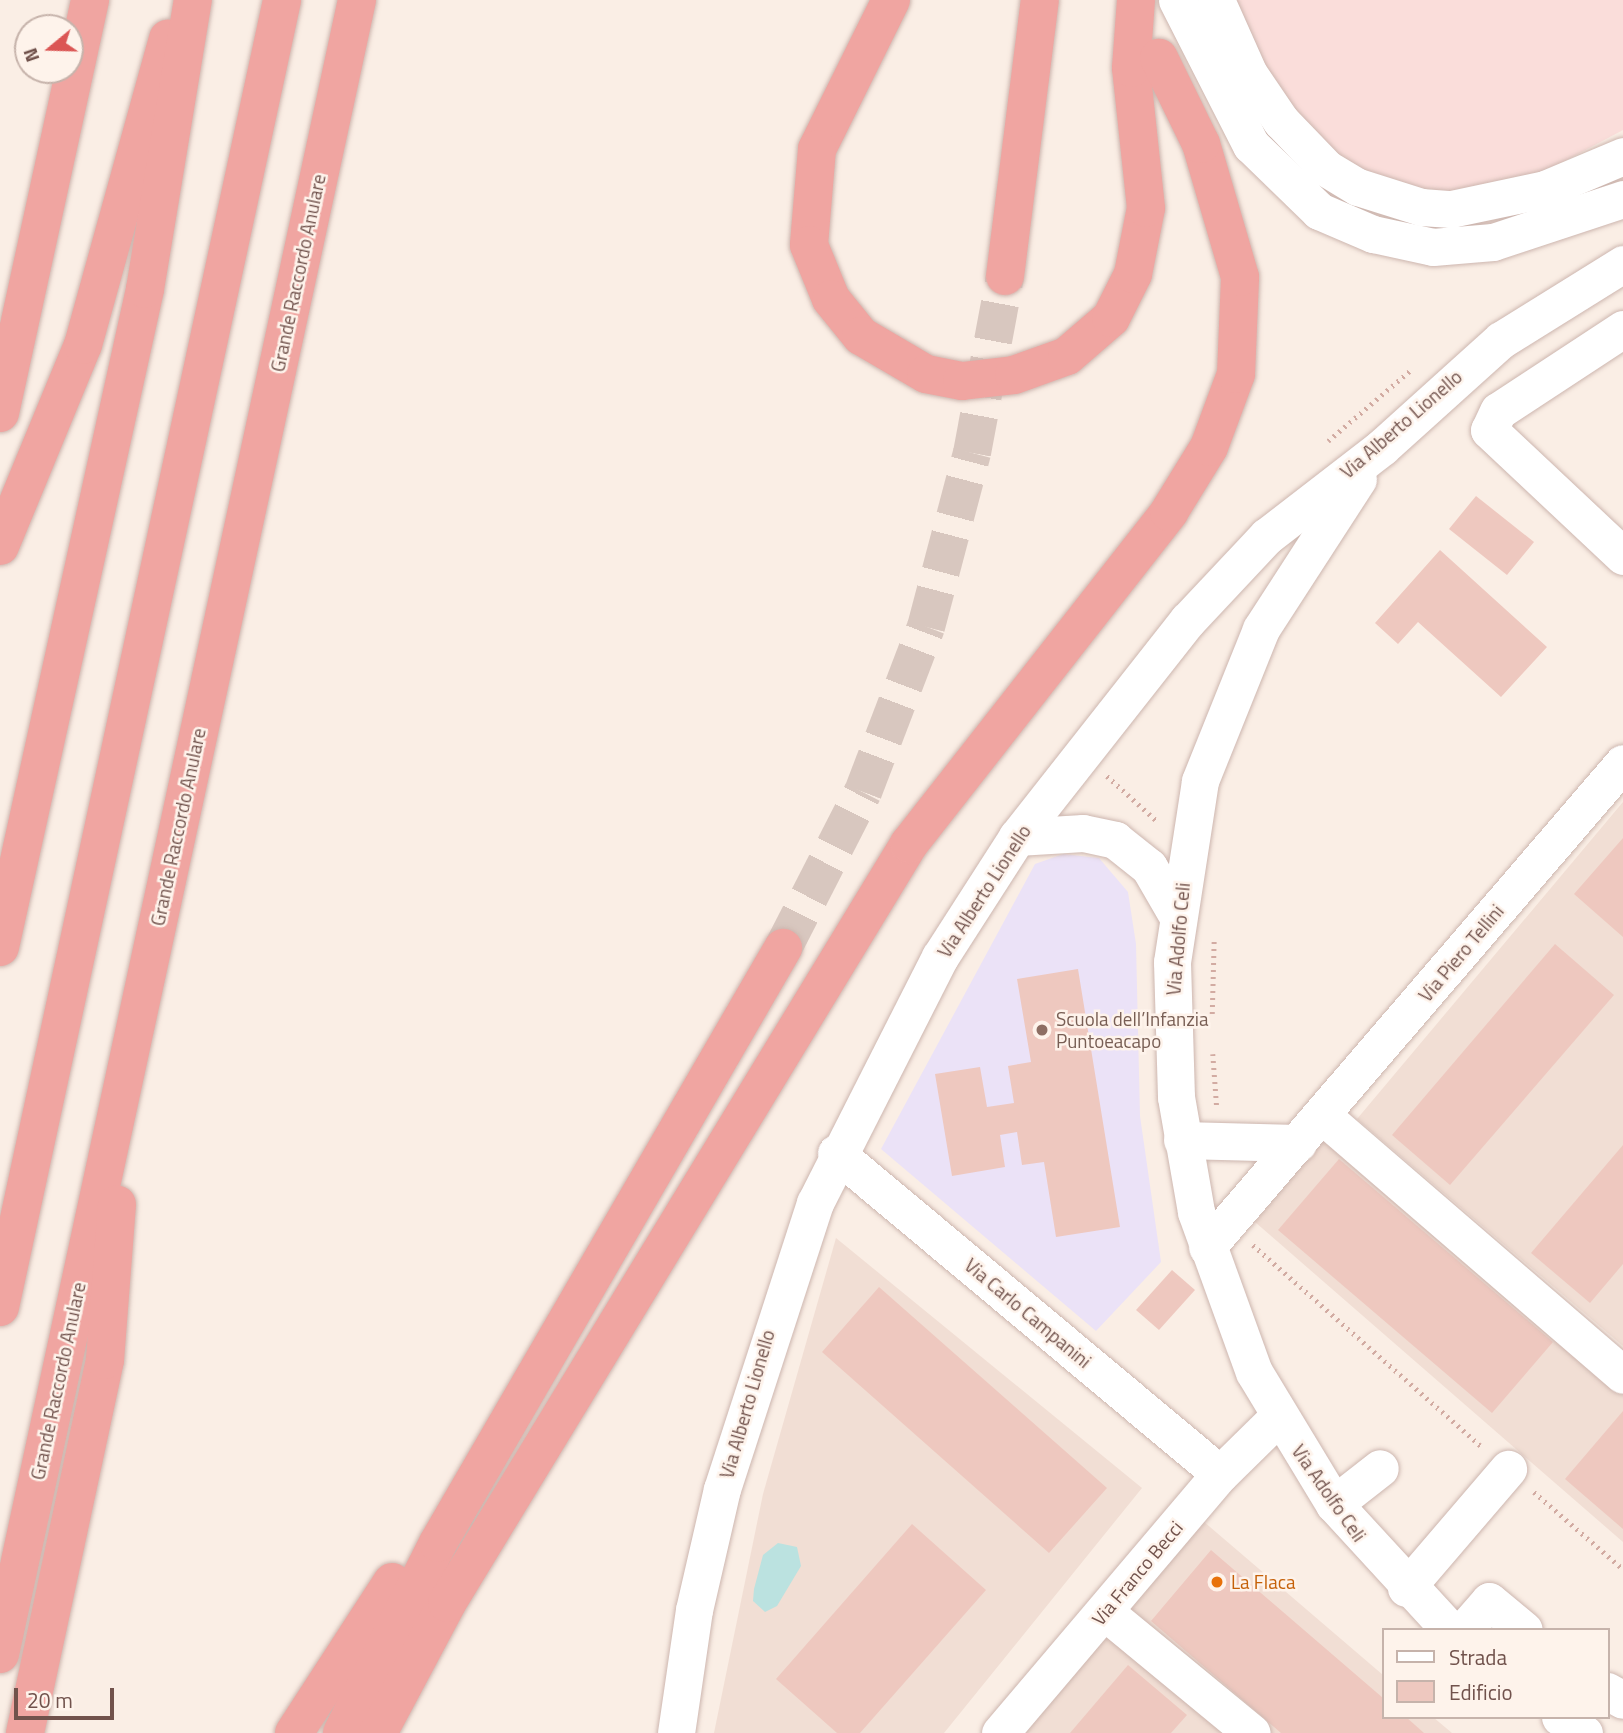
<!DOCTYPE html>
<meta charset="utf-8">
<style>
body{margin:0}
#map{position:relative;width:1623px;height:1733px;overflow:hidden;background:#faeee5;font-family:"Titillium Web",sans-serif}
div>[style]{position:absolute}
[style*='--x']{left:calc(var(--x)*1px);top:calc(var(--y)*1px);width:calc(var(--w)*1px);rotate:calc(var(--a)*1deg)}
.residential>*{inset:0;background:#f1ded4}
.commercial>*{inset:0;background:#faddda}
.education>*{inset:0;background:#ebe2f7}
.water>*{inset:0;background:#bbe2e0}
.building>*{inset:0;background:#eec8bf}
.highway-tunnel>*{height:38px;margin-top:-19px;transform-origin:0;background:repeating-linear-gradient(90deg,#d8c7bf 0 38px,transparent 0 57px)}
.path>*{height:4.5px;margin-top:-2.25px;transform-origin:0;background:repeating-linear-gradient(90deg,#d2aba2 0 2px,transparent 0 7px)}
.roads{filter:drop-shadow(0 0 2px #cdb6af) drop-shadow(0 0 2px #cdb6af)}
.minor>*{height:37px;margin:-18.5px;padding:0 18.5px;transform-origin:18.5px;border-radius:18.5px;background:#fff}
.highway>*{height:38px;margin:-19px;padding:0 19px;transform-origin:19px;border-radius:19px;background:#f0a5a1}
.dots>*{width:19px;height:19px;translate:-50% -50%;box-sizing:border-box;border:4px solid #fef3eb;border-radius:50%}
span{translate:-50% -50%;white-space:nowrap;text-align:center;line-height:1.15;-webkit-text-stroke:5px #fef3eb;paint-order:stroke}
.street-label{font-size:19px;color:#71524c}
.education-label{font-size:19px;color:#785e54}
.left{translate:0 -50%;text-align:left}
.food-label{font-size:19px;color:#c56008}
.legend{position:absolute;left:1382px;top:1628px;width:228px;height:91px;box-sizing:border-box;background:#fef3eb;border:2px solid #c6b3ab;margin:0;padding:9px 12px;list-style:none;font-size:21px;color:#71524c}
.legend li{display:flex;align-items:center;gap:14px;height:35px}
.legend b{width:35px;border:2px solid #c6b3ab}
.north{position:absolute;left:14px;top:14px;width:70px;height:70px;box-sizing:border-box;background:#fef3eb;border:2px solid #c6b3ab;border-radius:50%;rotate:251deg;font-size:19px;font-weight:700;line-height:28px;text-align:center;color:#71524c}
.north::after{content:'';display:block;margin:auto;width:24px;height:32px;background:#db5654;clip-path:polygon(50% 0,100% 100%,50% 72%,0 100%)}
.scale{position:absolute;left:14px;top:1688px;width:100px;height:32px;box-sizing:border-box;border:4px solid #71524c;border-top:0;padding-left:9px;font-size:21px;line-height:24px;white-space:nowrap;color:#71524c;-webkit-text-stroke:5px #fef3eb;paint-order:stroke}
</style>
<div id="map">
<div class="residential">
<i style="clip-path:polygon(1623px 802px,1623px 1346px,1357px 1119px)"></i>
<i style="clip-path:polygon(1325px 1134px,1623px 1394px,1623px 1542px,1255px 1222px)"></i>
<i style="clip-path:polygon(836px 1238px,1142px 1488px,944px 1733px,714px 1733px,763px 1494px)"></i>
<i style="clip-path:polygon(1203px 1521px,1383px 1675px,1383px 1717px,1433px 1717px,1452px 1733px,1272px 1733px,1126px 1612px)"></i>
<i style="clip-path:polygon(1104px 1634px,1225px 1733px,1023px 1733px)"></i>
</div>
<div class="commercial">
<i style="clip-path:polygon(1230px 0,1623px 0,1623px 130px,1529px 180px,1435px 194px,1377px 181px,1326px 155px,1278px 105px)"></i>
</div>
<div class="education">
<i style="clip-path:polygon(1063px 854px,1099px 858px,1128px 892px,1136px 944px,1140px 1116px,1161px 1262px,1096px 1331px,881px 1149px,1035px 864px)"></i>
</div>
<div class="water">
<i style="clip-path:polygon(778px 1543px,797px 1547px,801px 1566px,777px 1606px,765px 1612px,753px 1601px,754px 1589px,763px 1555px)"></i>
</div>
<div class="building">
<i style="clip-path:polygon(1476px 496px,1534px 542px,1507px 575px,1449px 529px)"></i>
<i style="clip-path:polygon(1440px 550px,1547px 647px,1501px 697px,1418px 622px,1398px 644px,1375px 623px)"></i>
<i style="clip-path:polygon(1623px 838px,1623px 937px,1574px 894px)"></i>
<i style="clip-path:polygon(1555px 944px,1614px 995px,1450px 1185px,1392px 1135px)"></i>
<i style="clip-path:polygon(1078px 969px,1120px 1227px,1056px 1237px,1044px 1162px,1022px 1165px,1017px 1132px,1000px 1135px,1005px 1167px,952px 1176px,935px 1074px,980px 1067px,987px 1107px,1014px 1103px,1008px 1066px,1031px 1062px,1017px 979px)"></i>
<i style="clip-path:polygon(1623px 1145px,1623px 1264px,1590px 1303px,1531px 1253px)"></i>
<i style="clip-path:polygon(1339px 1159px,1553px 1342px,1492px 1413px,1278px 1230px)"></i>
<i style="clip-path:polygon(1172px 1270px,1195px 1290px,1159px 1330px,1136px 1310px)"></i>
<i style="clip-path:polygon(879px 1287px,1107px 1488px,1049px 1553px,822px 1352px)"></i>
<i style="clip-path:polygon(1623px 1411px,1623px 1529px,1565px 1479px)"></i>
<i style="clip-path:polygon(912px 1524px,986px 1590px,860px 1733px,837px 1733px,776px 1679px)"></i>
<i style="clip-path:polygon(1211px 1550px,1383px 1698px,1383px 1717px,1406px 1717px,1424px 1733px,1281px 1733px,1151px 1621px)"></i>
<i style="clip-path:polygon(1128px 1665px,1187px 1715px,1171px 1733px,1070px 1733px)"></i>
</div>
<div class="highway-tunnel">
<i style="--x:783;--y:948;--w:175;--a:-62.9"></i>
<i style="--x:863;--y:792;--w:177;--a:-69.1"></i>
<i style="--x:926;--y:627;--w:180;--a:-75.2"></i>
<i style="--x:972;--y:453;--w:180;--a:-79.4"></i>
</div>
<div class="path">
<i style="--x:1328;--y:441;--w:111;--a:-40.6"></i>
<i style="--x:1107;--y:776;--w:69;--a:42"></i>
<i style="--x:1212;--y:1014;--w:75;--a:-88.5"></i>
<i style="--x:1213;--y:1054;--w:54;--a:85.8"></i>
<i style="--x:1253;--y:1245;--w:305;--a:41.4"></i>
<i style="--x:1534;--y:1492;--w:118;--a:40.9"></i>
</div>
<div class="roads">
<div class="minor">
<i style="--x:1177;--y:0;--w:163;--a:63"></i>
<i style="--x:1251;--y:145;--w:95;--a:44.1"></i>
<i style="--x:1319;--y:211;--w:59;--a:23.1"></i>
<i style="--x:1373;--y:234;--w:61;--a:12.2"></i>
<i style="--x:1433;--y:247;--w:60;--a:-4.8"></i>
<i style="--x:1493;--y:242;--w:137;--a:-18.3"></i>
<i style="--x:1216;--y:0;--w:81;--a:66"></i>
<i style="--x:1249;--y:74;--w:57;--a:55.8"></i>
<i style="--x:1281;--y:121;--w:65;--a:46.2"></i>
<i style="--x:1326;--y:168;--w:37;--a:31"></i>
<i style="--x:1358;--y:187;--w:66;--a:17.6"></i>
<i style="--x:1421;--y:207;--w:30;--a:4"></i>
<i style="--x:1451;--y:209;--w:96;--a:-12"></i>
<i style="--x:1545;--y:189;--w:85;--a:-22.9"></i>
<i style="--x:1623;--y:329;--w:149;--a:146.7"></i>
<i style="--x:1498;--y:411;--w:21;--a:115"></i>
<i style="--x:1489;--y:430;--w:184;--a:43.2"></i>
<i style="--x:1358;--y:479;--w:179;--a:122.9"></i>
<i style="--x:1261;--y:629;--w:164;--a:111.9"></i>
<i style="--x:1200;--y:781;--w:183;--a:98.8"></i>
<i style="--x:1172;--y:962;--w:135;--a:88.3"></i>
<i style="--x:1176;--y:1097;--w:117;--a:80.1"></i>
<i style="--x:1196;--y:1212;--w:170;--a:70.1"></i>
<i style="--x:1254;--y:1372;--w:154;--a:58.8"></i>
<i style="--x:1334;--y:1504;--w:171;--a:47.4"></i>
<i style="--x:1017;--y:837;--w:66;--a:-3.5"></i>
<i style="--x:1083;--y:833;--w:33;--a:12"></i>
<i style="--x:1115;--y:840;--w:43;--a:38.5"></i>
<i style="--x:1149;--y:867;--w:58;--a:59.9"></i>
<i style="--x:1323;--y:1116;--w:396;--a:40.8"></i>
<i style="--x:1182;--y:1140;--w:116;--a:1.5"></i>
<i style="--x:836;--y:1153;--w:500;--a:39.89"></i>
<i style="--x:1207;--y:1247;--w:638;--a:-49.32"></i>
<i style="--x:1334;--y:1504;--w:58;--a:-38"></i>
<i style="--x:1406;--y:1588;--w:157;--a:-49.4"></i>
<i style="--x:1105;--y:1612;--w:190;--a:39.5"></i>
<i style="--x:1464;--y:1630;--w:38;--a:-49"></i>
<i style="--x:1489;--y:1601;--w:45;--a:39.6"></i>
<i style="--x:1607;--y:1691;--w:18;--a:29"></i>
<i style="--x:1560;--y:1717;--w:29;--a:34"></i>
<i style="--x:676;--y:1733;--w:124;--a:-81.7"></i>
<i style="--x:694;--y:1610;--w:124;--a:-77"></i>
<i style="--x:722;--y:1489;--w:301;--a:-72"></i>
<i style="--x:815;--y:1203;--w:276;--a:-63.1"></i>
<i style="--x:940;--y:957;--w:143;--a:-57.3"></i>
<i style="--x:1017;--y:837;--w:276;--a:-51.8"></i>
<i style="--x:1188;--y:620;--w:115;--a:-46.8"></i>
<i style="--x:1267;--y:536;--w:145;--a:-37.7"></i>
<i style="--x:1382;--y:447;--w:160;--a:-42"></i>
<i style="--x:1501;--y:340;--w:144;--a:-31.9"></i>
<i style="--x:1000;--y:1733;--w:340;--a:-49.7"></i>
<i style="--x:1220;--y:1474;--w:81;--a:-44.5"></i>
</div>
<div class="highway">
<i style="--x:891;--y:0;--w:166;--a:116.4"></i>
<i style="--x:817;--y:149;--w:96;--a:94.8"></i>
<i style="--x:809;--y:245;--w:58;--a:67.8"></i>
<i style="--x:831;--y:299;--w:48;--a:51"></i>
<i style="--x:861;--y:336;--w:75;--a:30.3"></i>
<i style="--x:926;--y:374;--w:37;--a:11"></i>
<i style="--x:962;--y:381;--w:52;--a:-6.6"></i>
<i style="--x:1014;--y:375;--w:56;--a:-19.7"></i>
<i style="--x:1067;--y:356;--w:58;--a:-40.8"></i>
<i style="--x:1111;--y:318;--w:49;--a:-63.4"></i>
<i style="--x:1133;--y:274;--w:67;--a:-78.9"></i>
<i style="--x:1146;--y:208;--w:141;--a:-96.1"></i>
<i style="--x:1131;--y:68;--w:68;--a:-85.8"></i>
<i style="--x:1005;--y:276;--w:278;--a:-82.8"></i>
<i style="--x:0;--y:413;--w:423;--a:-77.7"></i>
<i style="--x:0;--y:546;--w:217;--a:-67.6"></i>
<i style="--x:83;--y:345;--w:318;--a:-74.5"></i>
<i style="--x:0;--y:947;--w:674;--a:-77.57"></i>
<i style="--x:145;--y:289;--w:293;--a:-80.6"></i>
<i style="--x:0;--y:1307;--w:1337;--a:-77.82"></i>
<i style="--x:0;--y:1654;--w:1692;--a:-77.82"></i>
<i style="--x:25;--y:1733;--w:381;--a:-77.9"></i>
<i style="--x:105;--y:1360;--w:156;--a:-85.6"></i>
<i style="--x:294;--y:1733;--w:180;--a:-57"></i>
<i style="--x:342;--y:1733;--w:213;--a:-63.2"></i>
<i style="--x:438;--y:1543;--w:688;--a:-59.89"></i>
<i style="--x:378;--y:1733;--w:147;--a:-62"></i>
<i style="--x:447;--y:1603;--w:889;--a:-58.67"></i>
<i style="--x:909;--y:844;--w:422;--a:-51.9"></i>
<i style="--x:1169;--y:512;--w:76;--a:-58.4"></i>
<i style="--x:1209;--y:447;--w:78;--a:-69.7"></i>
<i style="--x:1236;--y:374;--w:97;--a:-87.6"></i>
<i style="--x:1240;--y:277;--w:139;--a:-106.3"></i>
<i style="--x:1201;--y:144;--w:96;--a:-116"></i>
</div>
</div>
<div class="dots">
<i style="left:1042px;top:1030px;background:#8d6e63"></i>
<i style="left:1217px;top:1582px;background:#e8710a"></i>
</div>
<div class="street-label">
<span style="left:298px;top:273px;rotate:-78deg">Grande Raccordo Anulare</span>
<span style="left:1401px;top:424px;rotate:-41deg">Via Alberto Lionello</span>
<span style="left:178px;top:827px;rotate:-78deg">Grande Raccordo Anulare</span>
<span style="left:984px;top:891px;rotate:-57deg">Via Alberto Lionello</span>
<span style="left:1178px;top:939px;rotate:-85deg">Via Adolfo Celi</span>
<span style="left:1461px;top:953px;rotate:-50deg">Via Piero Tellini</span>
<span style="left:1028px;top:1313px;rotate:40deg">Via Carlo Campanini</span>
<span style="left:58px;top:1381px;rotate:-78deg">Grande Raccordo Anulare</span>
<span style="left:747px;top:1404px;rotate:-74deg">Via Alberto Lionello</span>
<span style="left:1329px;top:1493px;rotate:55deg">Via Adolfo Celi</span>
<span style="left:1137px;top:1573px;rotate:-50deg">Via Franco Becci</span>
</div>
<div class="education-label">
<span class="left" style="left:1056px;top:1030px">Scuola dell’Infanzia<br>Puntoeacapo</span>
</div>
<div class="food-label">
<span class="left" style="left:1231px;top:1582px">La Flaca</span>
</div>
<ul class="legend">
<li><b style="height:9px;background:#fff"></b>Strada</li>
<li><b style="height:19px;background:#eec8bf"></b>Edificio</li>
</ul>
<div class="north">N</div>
<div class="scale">20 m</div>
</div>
